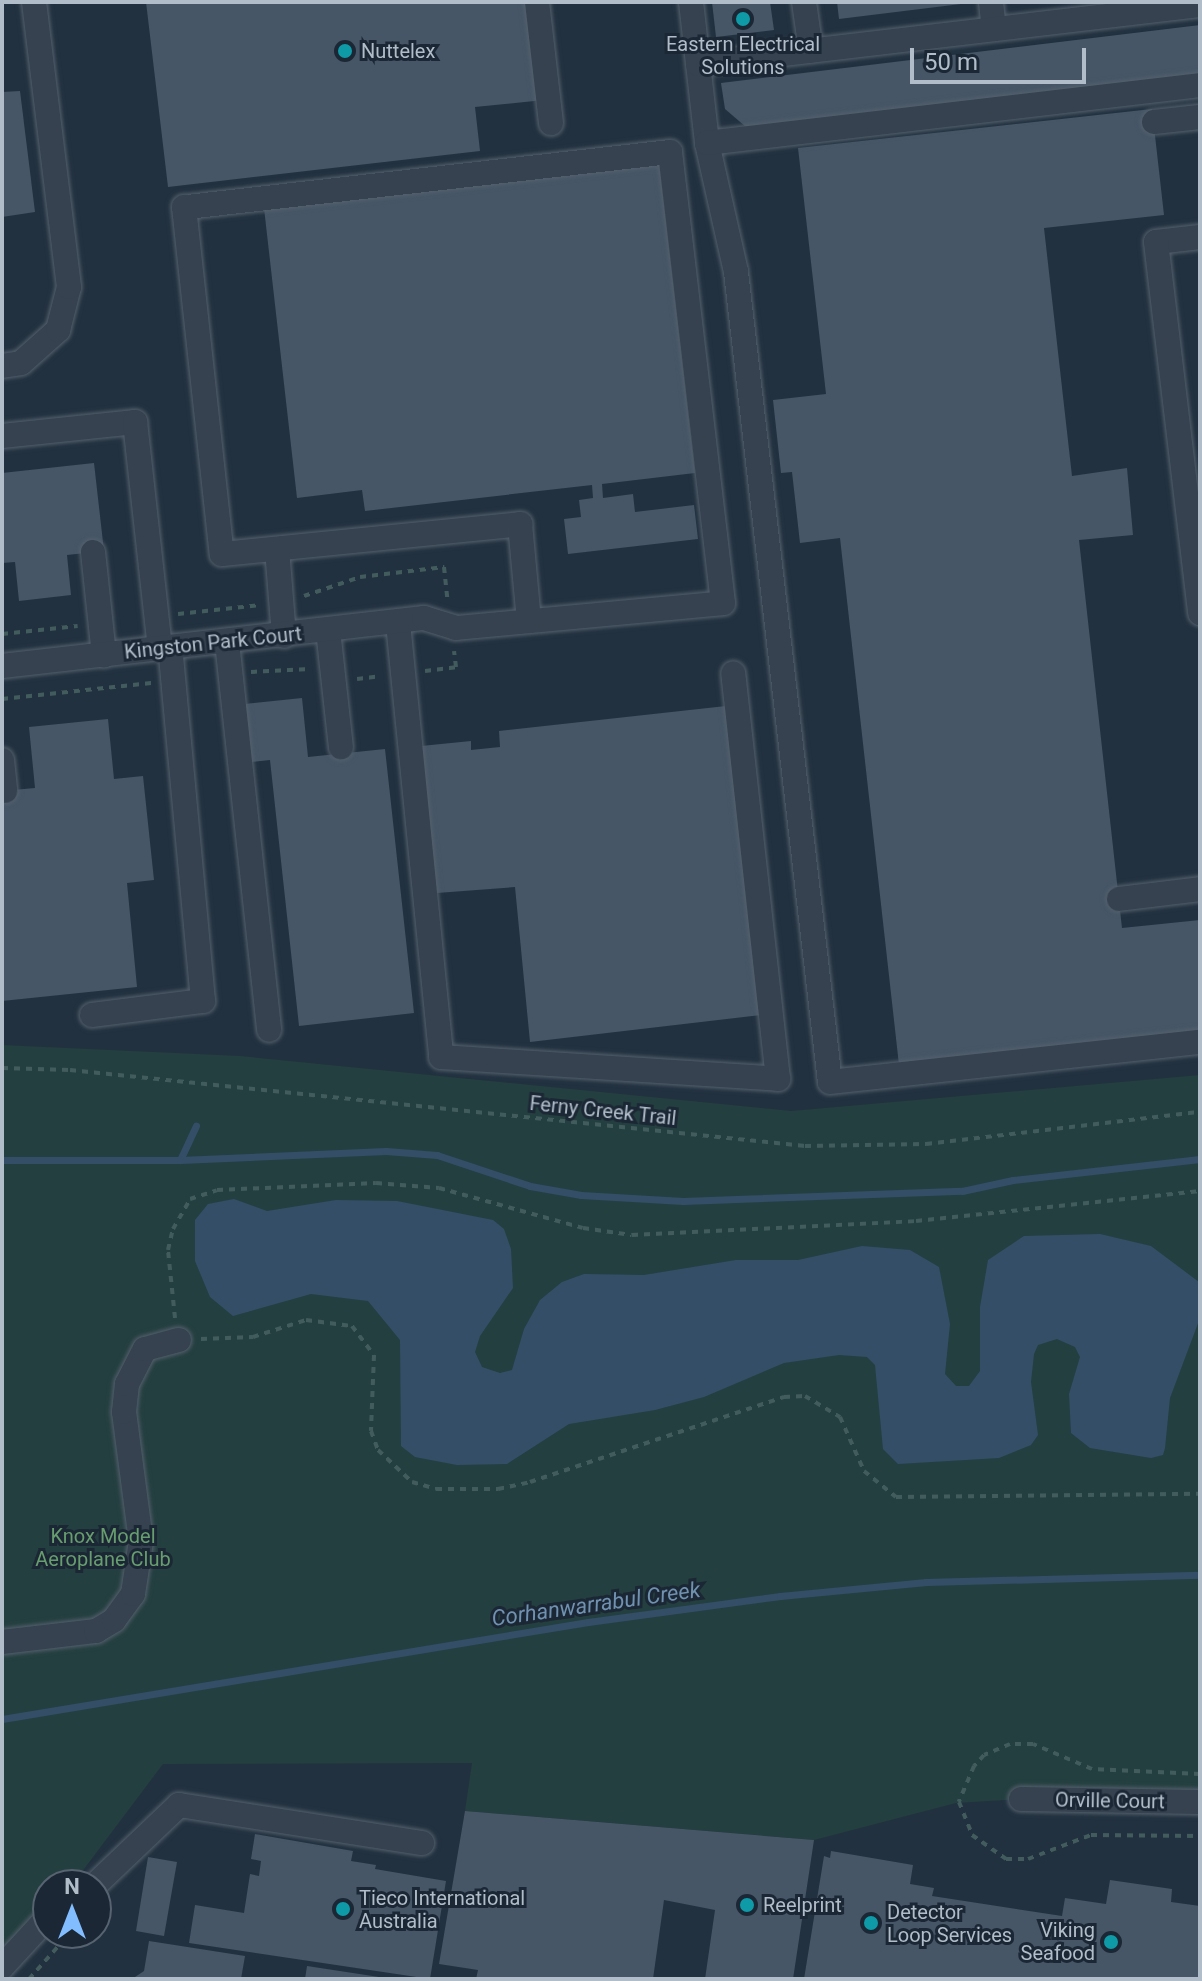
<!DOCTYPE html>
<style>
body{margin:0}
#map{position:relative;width:1202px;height:1981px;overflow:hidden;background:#22313f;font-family:Roboto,sans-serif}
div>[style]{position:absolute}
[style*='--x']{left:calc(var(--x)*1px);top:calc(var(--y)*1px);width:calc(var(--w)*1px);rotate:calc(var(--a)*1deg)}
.green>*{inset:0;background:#243f40}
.water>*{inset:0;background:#344e68}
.stream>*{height:7px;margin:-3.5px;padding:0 3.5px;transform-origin:3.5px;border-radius:3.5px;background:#344e68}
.building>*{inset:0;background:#465666}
.path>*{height:4px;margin-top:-2px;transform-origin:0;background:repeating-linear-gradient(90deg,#425c5d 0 6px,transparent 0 12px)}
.roads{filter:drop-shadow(0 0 2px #54606d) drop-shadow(0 0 2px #54606d)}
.minor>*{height:24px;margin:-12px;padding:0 12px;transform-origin:12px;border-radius:12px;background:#36424f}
.dots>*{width:22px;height:22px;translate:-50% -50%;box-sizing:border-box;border:4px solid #1b2734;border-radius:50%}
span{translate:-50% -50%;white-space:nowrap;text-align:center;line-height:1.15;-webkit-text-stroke:6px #1b2734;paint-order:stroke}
.poi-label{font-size:20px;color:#b2bdca}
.left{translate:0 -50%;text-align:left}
.right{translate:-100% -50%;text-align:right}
.street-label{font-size:20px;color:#b2bdca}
.park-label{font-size:20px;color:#679d6f}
.water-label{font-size:22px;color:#7091b0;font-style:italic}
.frame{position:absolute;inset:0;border:4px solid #b2bdca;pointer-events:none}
.north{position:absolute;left:32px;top:1869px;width:80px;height:80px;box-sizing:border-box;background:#1b2734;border:2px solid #576370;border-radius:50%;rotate:0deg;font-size:22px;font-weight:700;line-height:32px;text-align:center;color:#b2bdca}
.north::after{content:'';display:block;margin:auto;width:28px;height:36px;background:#82bdff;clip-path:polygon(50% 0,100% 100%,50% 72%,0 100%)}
.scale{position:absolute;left:910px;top:48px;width:176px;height:36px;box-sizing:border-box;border:4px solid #b2bdca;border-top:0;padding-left:10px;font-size:24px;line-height:28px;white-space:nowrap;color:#b2bdca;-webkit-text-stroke:6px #1b2734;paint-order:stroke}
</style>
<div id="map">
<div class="green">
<i style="clip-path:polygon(2px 1045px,240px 1056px,791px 1111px,1200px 1075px,1200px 1802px,1021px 1799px,956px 1803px,814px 1840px,465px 1811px,472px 1763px,163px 1764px,72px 1885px,48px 1885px,48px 1917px,2px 1967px)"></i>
</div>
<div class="water">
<i style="clip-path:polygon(234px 1199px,267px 1211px,336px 1200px,397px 1201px,493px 1220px,504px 1229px,511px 1249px,513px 1288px,480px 1336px,475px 1352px,482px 1367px,500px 1373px,512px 1370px,524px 1329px,540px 1300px,562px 1282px,584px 1274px,644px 1275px,736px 1260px,798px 1260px,862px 1246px,910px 1250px,939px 1267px,950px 1324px,945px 1374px,956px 1386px,969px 1386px,980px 1371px,980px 1307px,988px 1260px,1024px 1236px,1100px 1234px,1151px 1246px,1199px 1282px,1200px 1318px,1170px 1398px,1165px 1448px,1163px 1455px,1151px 1458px,1090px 1448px,1071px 1433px,1069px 1394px,1080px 1357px,1075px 1347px,1057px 1339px,1038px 1345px,1034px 1354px,1031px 1382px,1038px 1435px,1031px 1445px,999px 1458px,898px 1464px,883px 1449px,875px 1365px,867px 1357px,839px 1355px,784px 1363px,704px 1397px,655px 1410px,569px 1424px,507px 1464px,457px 1465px,415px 1457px,401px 1446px,400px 1340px,368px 1301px,311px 1294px,233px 1316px,210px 1297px,195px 1261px,195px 1220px,208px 1204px)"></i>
</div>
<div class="stream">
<i style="--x:2;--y:1160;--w:178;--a:0"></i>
<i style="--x:180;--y:1160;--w:38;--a:-65"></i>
<i style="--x:180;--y:1160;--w:206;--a:-2.5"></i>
<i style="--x:386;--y:1151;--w:51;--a:4.5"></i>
<i style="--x:437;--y:1155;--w:98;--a:18.4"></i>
<i style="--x:530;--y:1186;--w:52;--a:10"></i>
<i style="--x:581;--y:1195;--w:102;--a:3.4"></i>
<i style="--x:683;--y:1201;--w:279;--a:-2.1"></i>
<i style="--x:962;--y:1191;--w:52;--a:-12.2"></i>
<i style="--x:1013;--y:1180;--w:188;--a:-6.4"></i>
<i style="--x:2;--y:1719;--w:594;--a:-9.4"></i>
<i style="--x:588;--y:1622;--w:194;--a:-7.7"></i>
<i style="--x:780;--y:1596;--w:147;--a:-5.5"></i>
<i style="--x:926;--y:1582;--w:274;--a:-1.5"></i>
</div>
<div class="building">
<i style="clip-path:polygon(146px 2px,533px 2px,544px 100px,475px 107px,480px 151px,168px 187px)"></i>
<i style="clip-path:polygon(712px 2px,770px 2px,774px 30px,716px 37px)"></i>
<i style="clip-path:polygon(837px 2px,961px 2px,961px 4px,839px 19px)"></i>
<i style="clip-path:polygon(1200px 25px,1200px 75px,746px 127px,725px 109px,721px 83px)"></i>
<i style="clip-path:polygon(20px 91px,35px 212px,2px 217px,2px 92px)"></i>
<i style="clip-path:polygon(1152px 109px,1164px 215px,1044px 228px,1072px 476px,1127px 468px,1133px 535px,1079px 540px,1122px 928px,1200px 920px,1200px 1032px,899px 1065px,840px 538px,800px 543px,792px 472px,781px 473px,773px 400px,826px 394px,798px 148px)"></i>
<i style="clip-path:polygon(659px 163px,695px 473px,602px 484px,603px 498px,633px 494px,635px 512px,694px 505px,698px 539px,568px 554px,564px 519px,581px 517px,579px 500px,593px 498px,592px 485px,365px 511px,362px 490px,297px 498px,264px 208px)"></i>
<i style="clip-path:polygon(94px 463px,104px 551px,67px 555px,71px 595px,19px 601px,15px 562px,2px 563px,2px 473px)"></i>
<i style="clip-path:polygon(302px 698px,308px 757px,385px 749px,414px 1013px,299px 1026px,270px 760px,251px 762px,245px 704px)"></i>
<i style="clip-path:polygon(726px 706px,761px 1015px,530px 1042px,515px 887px,437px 893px,421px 746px,471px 741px,471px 750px,500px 747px,499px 731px)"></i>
<i style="clip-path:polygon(108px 719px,114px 779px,143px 776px,154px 880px,127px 883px,137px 987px,2px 1001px,2px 791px,35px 788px,29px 727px)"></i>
<i style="clip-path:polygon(465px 1811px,814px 1840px,793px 1979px,705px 1979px,715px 1910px,664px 1900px,653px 1979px,476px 1979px,478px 1970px,439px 1964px)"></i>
<i style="clip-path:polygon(255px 1834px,353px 1851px,351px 1861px,376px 1865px,375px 1869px,446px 1881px,430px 1979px,189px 1943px,195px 1905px,244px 1913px,250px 1874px,259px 1876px,261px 1861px,251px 1859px)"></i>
<i style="clip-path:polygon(831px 1851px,913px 1865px,910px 1884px,934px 1888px,932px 1896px,1062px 1916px,1065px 1898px,1106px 1904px,1110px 1880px,1172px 1889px,1171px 1902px,1200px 1906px,1200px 1979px,804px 1979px,824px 1856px,830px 1858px)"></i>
<i style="clip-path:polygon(148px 1857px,177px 1862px,164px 1936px,136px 1931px)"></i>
<i style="clip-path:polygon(149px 1941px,245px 1956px,241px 1979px,132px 1979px,144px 1971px)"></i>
<i style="clip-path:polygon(307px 1966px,379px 1977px,379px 1979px,305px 1979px)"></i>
</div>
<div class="path">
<i style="--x:304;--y:596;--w:59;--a:-18.7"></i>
<i style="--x:360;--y:577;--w:85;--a:-6.8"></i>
<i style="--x:444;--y:567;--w:36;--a:84"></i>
<i style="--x:178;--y:614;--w:83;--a:-6.2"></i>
<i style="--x:2;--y:634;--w:76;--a:-6"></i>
<i style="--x:425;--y:671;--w:31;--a:-7"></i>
<i style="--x:456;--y:667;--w:16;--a:-97"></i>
<i style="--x:251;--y:672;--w:59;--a:-2.9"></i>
<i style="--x:357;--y:679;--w:23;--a:-7"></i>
<i style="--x:2;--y:699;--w:150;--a:-6.1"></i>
<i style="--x:2;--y:1068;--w:68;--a:1.7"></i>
<i style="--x:70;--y:1070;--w:739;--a:5.9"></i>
<i style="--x:805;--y:1146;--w:121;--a:-0.9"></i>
<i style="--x:926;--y:1144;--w:276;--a:-6.7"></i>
<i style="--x:175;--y:1318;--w:68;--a:-95.9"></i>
<i style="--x:168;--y:1250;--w:22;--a:-77"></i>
<i style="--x:173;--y:1229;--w:34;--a:-60"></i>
<i style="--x:190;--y:1199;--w:28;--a:-18"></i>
<i style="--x:217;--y:1190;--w:159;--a:-2.5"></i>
<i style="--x:376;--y:1183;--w:63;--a:4.5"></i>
<i style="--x:439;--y:1188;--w:149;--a:15.5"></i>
<i style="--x:583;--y:1228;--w:49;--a:8.1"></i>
<i style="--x:632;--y:1235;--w:284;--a:-2.8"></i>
<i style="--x:916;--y:1221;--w:286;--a:-6"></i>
<i style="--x:201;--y:1339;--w:52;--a:-2.2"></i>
<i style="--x:253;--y:1337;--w:56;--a:-17.8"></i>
<i style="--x:306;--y:1320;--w:46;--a:7.4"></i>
<i style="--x:352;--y:1326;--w:36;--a:53"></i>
<i style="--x:374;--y:1355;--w:76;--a:92.3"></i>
<i style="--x:371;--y:1431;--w:20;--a:70"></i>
<i style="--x:378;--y:1450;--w:47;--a:43.3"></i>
<i style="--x:412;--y:1482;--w:25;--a:16"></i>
<i style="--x:436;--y:1489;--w:62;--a:0"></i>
<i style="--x:498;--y:1489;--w:33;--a:-12"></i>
<i style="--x:530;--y:1482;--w:268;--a:-18.5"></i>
<i style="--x:784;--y:1397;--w:21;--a:-3"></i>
<i style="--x:805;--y:1396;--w:41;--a:31"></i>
<i style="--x:840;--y:1417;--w:59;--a:66"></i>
<i style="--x:864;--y:1471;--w:41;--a:39.1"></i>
<i style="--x:896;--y:1497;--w:304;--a:-0.6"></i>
<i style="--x:1200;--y:1774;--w:108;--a:-177.3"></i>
<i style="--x:1092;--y:1769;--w:64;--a:-157"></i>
<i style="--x:1033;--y:1744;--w:23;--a:180"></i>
<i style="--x:1010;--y:1744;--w:28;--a:157"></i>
<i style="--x:984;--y:1755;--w:15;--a:132"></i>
<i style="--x:974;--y:1766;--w:39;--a:113"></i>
<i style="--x:959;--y:1802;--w:35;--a:68"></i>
<i style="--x:972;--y:1835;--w:42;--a:35.2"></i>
<i style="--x:1006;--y:1859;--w:22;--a:0"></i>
<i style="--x:1028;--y:1859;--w:67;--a:-20.9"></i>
<i style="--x:1091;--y:1835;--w:109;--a:0.5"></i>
<i style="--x:29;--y:1979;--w:62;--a:-48.3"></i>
</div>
<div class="roads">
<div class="minor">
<i style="--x:537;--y:2;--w:122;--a:83.4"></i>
<i style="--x:691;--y:2;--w:142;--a:83.5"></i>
<i style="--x:707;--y:143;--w:132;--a:77.3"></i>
<i style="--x:736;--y:272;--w:815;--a:83.38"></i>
<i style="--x:830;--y:1082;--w:372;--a:-6.2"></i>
<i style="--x:804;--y:2;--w:49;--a:81.9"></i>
<i style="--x:991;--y:2;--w:27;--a:84"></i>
<i style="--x:698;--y:64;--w:505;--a:-6.7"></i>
<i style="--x:1154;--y:122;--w:46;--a:-6.2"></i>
<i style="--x:707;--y:143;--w:496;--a:-6.7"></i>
<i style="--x:1200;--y:237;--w:44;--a:173.5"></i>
<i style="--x:1156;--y:242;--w:374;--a:83.2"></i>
<i style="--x:2;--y:366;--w:19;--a:-9"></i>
<i style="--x:21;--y:363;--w:50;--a:-41.7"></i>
<i style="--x:58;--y:330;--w:44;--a:-75.7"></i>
<i style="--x:69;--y:287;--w:287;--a:-97"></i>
<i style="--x:2;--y:436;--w:134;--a:-6"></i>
<i style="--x:135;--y:422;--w:227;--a:83.7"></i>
<i style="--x:277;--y:549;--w:87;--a:85.4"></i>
<i style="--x:93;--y:552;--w:104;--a:83.9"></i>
<i style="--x:398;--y:623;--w:436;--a:84.3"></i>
<i style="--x:441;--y:1057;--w:338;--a:3.7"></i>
<i style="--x:778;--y:1079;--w:408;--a:-96.3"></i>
<i style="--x:328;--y:630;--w:118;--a:83.7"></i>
<i style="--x:227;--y:642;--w:390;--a:83.8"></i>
<i style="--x:2;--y:666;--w:425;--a:-6.5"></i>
<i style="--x:424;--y:618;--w:34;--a:17"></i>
<i style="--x:456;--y:628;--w:268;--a:-5.3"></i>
<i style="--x:723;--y:603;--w:454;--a:-96.7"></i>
<i style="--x:670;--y:152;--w:489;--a:173.5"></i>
<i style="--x:184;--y:207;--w:349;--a:83.8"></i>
<i style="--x:222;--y:554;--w:300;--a:-5.7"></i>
<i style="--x:520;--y:524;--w:97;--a:84.7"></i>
<i style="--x:2;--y:760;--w:31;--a:84"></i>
<i style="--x:1119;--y:899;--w:82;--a:-7"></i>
<i style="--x:92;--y:1015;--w:112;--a:-7.2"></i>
<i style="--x:203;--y:1001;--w:355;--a:-95.3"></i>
<i style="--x:2;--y:1642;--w:95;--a:-6.7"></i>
<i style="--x:96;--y:1631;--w:21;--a:-31"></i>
<i style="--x:114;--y:1620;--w:32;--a:-54"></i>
<i style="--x:133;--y:1594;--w:54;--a:-81.4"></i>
<i style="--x:141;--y:1541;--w:130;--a:-97.5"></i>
<i style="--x:124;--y:1412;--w:28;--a:-84"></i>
<i style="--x:127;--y:1384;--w:39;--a:-63"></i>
<i style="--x:145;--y:1349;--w:35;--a:-15"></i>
<i style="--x:1021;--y:1799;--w:179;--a:1"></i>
<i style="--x:95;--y:1885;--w:116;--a:-43.6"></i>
<i style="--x:179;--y:1805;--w:246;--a:8.9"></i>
<i style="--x:2;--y:1967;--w:68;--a:-47.4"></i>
</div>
</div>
<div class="dots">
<i style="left:743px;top:19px;background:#0f9aa8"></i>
<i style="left:345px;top:51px;background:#0f9aa8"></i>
<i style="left:747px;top:1905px;background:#0f9aa8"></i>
<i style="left:343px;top:1909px;background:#0f9aa8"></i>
<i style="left:871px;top:1923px;background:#0f9aa8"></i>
<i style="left:1111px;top:1942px;background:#0f9aa8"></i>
</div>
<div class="poi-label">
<span style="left:743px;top:56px">Eastern Electrical<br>Solutions</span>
<span class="left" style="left:361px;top:51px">Nuttelex</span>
<span class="left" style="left:359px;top:1910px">Tieco International<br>Australia</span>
<span class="left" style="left:763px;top:1905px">Reelprint</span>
<span class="left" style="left:887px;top:1924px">Detector<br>Loop Services</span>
<span class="right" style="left:1095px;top:1942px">Viking<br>Seafood</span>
</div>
<div class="street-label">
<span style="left:213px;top:643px;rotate:-6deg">Kingston Park Court</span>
<span style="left:603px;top:1111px;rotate:6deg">Ferny Creek Trail</span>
<span style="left:1110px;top:1801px;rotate:1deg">Orville Court</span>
</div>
<div class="park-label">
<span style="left:103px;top:1548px">Knox Model<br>Aeroplane Club</span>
</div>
<div class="water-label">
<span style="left:596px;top:1604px;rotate:-8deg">Corhanwarrabul Creek</span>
</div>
<div class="frame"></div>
<div class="north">N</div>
<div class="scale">50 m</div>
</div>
